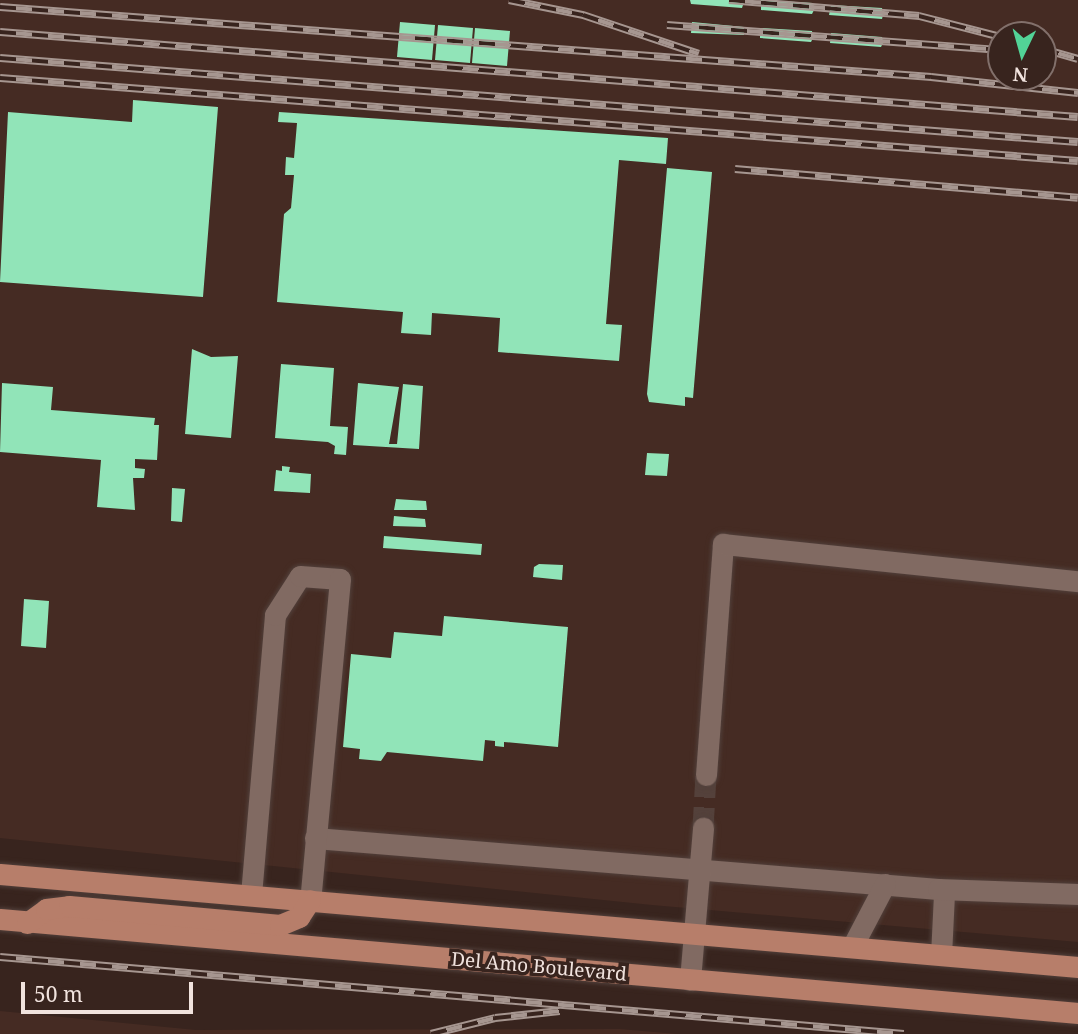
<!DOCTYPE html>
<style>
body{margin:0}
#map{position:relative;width:1078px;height:1034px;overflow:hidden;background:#38241e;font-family:"Noto Serif",serif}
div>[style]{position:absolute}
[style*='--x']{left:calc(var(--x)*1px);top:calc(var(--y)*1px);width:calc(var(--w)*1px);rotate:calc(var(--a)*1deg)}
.built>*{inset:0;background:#452b23}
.building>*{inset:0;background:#91e4b8}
.minor-tunnel>*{height:21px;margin-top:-10.5px;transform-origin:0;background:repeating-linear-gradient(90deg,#54413b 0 21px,transparent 0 31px)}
.roads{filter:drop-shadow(0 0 2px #51403b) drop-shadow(0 0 2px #51403b)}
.minor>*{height:21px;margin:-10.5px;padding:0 10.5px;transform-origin:10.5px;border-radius:10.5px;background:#816a62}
.major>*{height:21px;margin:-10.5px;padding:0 10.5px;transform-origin:10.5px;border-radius:10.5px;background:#b77e6a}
.rail>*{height:8px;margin-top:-4px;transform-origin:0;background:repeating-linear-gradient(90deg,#38241e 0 16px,#a69690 0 32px);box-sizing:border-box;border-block:2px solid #a69690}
span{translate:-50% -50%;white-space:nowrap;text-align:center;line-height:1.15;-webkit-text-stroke:7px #38241e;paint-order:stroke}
.street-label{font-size:19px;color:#f1e3de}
.north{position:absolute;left:987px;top:21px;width:70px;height:70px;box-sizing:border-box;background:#38241e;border:2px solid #82706b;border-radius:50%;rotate:185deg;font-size:19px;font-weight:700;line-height:28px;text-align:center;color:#f1e3de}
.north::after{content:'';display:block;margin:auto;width:24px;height:32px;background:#52d397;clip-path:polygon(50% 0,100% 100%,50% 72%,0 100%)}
.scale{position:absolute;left:21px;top:982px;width:172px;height:32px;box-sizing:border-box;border:4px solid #f1e3de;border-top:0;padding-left:9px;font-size:21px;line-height:24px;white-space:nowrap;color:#f1e3de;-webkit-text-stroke:5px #38241e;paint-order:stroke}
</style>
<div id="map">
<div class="built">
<i style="clip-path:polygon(evenodd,0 0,1078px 0,1078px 942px,652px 905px,0 838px,0 0,1001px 35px,1043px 35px,1043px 77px,1001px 77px,1001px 35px)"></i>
<i style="clip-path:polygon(0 1011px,196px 1030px,620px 1029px,677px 1034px,0 1034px)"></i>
</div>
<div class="building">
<i style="clip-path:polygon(690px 0,744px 0,744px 2px,742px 8px,691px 4px)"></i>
<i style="clip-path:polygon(761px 0,813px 3px,814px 10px,812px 14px,761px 10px)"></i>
<i style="clip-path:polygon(831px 5px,882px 8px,883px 15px,882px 19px,829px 15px)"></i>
<i style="clip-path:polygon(400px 22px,435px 25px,432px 60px,397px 57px)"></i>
<i style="clip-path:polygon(692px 22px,744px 27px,744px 35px,691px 33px)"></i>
<i style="clip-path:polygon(438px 25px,473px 28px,470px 63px,435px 60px)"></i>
<i style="clip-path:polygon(475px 28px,510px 31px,507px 66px,472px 63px)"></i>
<i style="clip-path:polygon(760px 28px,812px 31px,813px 38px,811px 42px,760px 38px)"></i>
<i style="clip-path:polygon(831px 33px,882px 37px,883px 43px,881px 47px,830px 43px)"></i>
<i style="clip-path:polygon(133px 100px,218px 107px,203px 297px,0 282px,8px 112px,132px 122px)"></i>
<i style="clip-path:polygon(279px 112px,668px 138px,666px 164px,619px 160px,606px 324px,622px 325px,619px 361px,498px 352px,500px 318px,432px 313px,431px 335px,401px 333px,403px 312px,277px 302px,284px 214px,291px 208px,294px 175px,285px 175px,286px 157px,294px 158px,297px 123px,278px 122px)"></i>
<i style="clip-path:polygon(667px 168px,712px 172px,693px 398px,685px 397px,685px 406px,649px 402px,647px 394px)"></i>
<i style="clip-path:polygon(192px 349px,211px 357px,238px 356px,231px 438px,185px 434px)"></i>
<i style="clip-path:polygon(281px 364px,334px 368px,330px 426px,348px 427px,346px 455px,334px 454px,335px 446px,328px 442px,275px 438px)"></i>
<i style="clip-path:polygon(2px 383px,53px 387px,51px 410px,155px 418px,154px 425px,159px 425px,157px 460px,135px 459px,135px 468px,145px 469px,144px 478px,133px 478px,135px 510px,97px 507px,101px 460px,0 452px)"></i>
<i style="clip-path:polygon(358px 383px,399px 387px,389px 444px,397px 444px,403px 384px,423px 386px,419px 449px,353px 445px)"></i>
<i style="clip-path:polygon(647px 453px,669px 454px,667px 476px,645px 475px)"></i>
<i style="clip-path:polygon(282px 466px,290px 467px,289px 472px,311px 474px,310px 493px,274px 491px,276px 470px,282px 471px)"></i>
<i style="clip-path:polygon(172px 488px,185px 489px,182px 522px,171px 521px)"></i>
<i style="clip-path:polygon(396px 499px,426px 501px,427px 510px,394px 510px)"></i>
<i style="clip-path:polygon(394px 516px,425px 519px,426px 527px,393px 526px)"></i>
<i style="clip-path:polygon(384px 536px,482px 544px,481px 555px,383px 548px)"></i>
<i style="clip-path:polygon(539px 564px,563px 565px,562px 580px,533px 577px,534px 567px)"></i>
<i style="clip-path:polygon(24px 599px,49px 601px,46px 648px,21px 646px)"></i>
<i style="clip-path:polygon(444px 616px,568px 627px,558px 747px,504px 742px,504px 747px,495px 746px,495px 741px,485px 740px,483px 761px,387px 752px,381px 761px,359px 759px,360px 749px,343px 747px,351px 654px,391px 658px,394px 632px,442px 636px)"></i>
</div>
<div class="minor-tunnel">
<i style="--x:703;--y:828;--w:53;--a:-86.8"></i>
</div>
<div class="roads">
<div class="minor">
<i style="--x:706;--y:775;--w:232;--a:-85.8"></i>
<i style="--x:723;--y:544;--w:357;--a:6"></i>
<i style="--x:315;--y:838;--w:625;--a:4.68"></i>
<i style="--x:938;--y:889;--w:8;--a:40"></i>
<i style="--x:944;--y:894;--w:61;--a:92.8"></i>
<i style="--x:938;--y:889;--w:140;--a:2"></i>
<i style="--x:251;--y:895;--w:281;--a:-85.1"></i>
<i style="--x:275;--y:615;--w:46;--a:-57.3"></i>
<i style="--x:300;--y:576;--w:40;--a:4.3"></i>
<i style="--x:340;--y:579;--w:322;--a:95.3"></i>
<i style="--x:852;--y:947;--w:71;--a:-62.4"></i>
<i style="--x:690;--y:980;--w:153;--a:-85.1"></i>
</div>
<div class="major">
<i style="--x:0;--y:874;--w:1082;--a:4.93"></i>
<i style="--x:0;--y:919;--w:1082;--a:4.98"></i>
<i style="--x:27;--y:923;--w:24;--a:-36"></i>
<i style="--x:46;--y:909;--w:23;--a:-7"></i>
<i style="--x:69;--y:906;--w:212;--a:5.1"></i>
<i style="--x:280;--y:925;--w:21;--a:-23"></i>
<i style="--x:299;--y:917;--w:20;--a:-57"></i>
</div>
</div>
<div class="rail">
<i style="--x:509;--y:0;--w:76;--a:11.5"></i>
<i style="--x:583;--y:15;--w:122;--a:18.6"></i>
<i style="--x:729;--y:0;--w:191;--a:4.8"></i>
<i style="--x:919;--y:16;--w:85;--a:14.4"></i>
<i style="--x:0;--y:7;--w:934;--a:4.3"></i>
<i style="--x:931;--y:77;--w:148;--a:6.2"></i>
<i style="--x:667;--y:25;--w:335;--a:4.3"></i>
<i style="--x:0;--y:32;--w:1081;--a:4.51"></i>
<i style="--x:1043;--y:49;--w:36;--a:16"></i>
<i style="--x:0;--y:58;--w:1081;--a:4.46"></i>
<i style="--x:0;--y:78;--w:1081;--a:4.4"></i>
<i style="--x:735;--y:169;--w:344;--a:4.8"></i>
<i style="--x:0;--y:957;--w:907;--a:4.87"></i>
<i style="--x:431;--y:1034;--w:66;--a:-14"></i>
<i style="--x:495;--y:1018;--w:65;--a:-6.1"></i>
</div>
<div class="street-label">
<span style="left:539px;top:967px;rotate:5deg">Del Amo Boulevard</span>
</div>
<div class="north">N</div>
<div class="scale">50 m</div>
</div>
